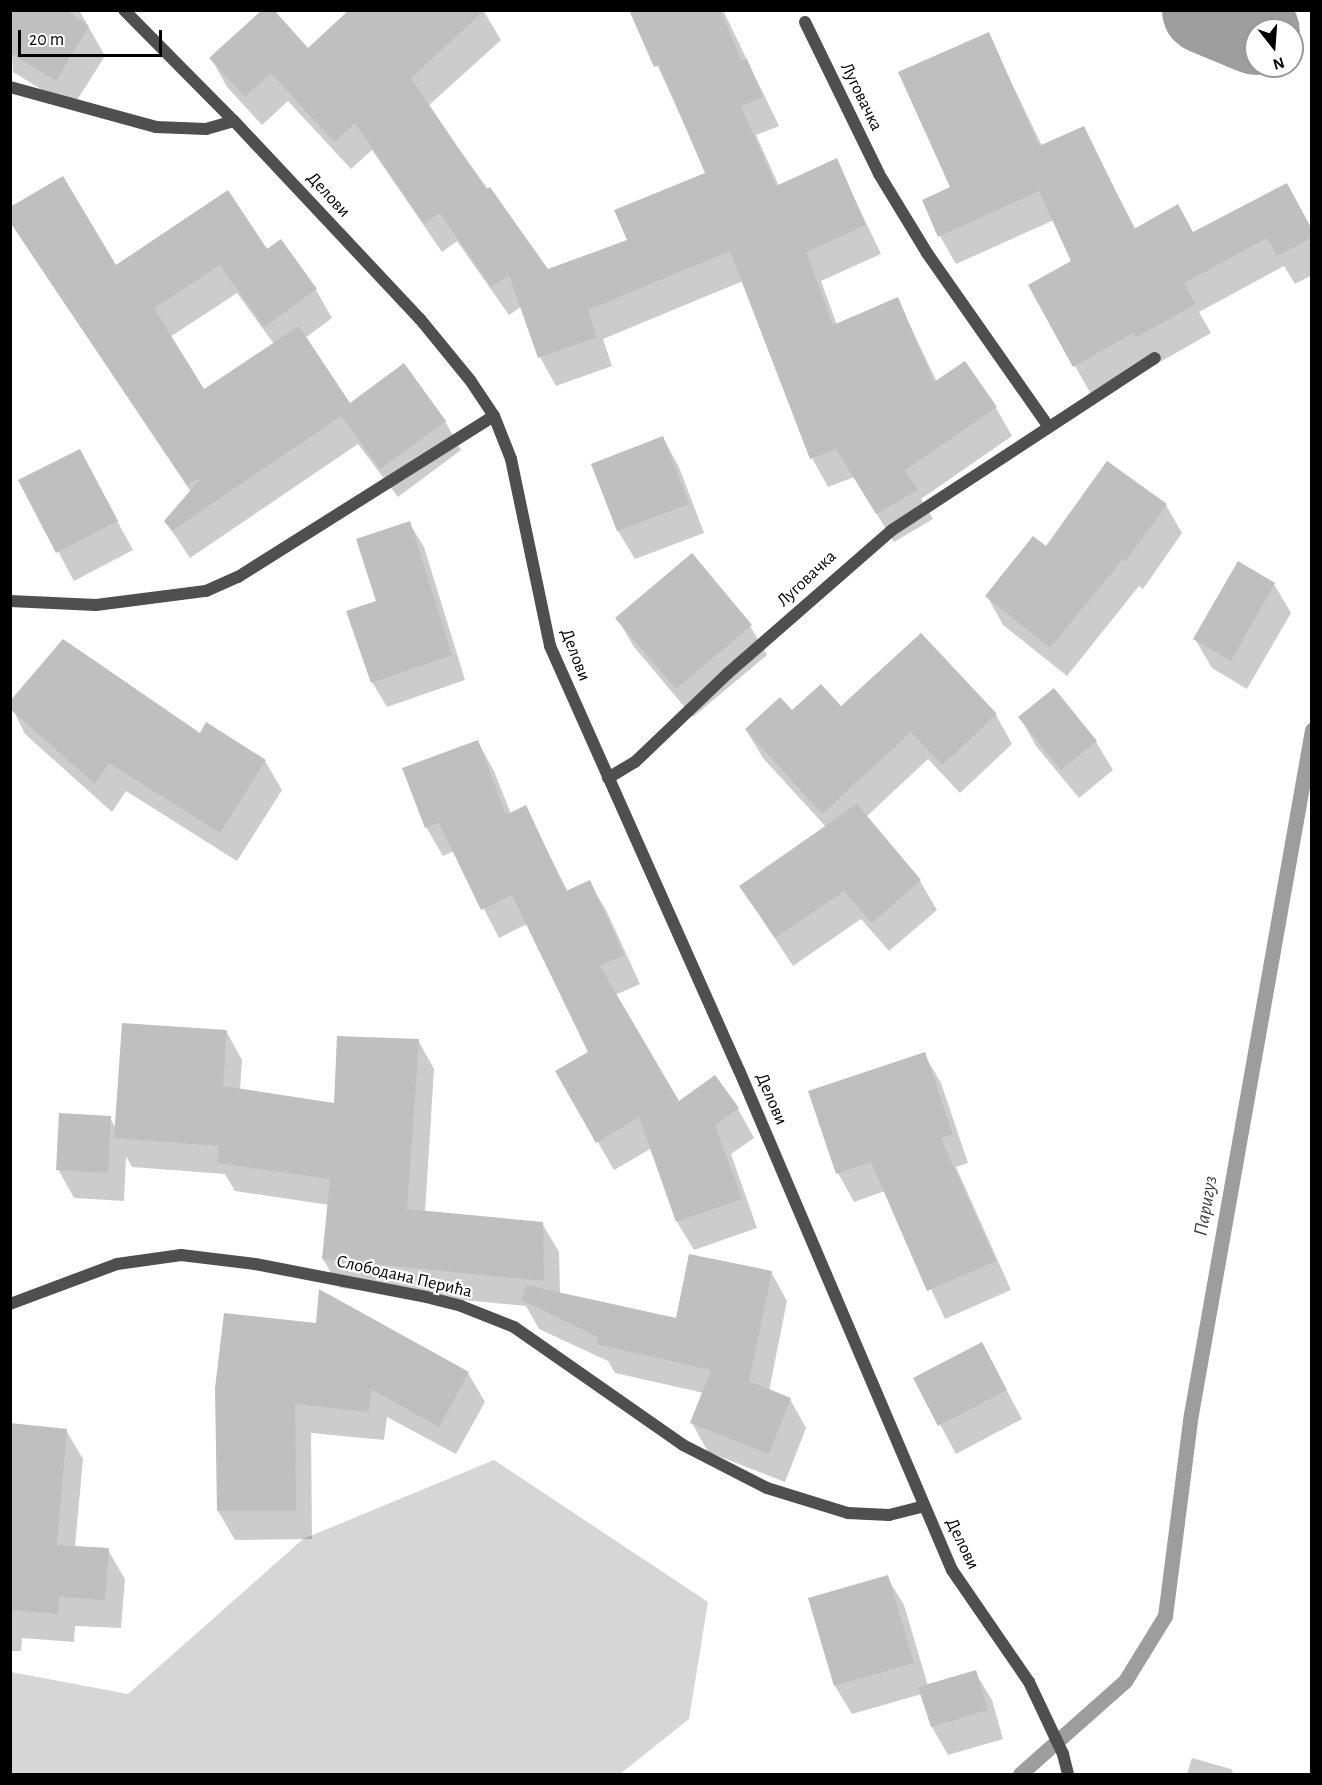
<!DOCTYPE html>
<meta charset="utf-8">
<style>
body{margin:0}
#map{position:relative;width:1322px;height:1785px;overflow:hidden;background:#fff;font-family:"Alegreya Sans",sans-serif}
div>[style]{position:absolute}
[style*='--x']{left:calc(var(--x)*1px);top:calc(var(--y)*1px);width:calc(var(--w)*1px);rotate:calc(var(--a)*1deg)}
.green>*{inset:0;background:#d6d6d6}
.shadow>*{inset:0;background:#0003}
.stream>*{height:15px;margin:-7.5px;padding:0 7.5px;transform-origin:7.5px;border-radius:7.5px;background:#9d9d9d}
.river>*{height:87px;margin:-43.5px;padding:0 43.5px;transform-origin:43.5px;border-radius:43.5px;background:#9d9d9d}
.building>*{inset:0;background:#bfbfbf}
.minor>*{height:12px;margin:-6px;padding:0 6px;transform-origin:6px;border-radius:6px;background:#4f4f4f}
.tertiary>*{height:12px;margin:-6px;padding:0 6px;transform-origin:6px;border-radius:6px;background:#4f4f4f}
span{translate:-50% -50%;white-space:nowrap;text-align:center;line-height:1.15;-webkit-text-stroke:4.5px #fff;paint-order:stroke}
.street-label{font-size:18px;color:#000}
.water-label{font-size:20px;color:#3e3e3e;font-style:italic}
.frame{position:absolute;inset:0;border:12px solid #000;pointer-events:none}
.north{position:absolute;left:1244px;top:18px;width:60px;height:60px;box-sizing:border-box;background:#fff;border:2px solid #999;border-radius:50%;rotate:163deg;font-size:16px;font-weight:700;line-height:24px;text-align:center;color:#000}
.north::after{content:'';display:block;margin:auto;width:21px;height:27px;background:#000;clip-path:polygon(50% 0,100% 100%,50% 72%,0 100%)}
.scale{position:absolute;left:18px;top:30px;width:144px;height:27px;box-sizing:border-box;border:3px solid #000;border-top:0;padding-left:8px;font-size:18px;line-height:21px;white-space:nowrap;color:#000;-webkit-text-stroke:4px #fff;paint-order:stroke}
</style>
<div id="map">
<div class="green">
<i style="clip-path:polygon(494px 1460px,708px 1602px,689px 1719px,620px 1774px,11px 1774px,11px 1672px,128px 1694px,303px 1539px)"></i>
</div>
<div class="shadow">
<i style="clip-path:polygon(10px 10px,79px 10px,105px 56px,72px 108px,13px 72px)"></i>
<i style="clip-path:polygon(483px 10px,501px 40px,428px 106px,547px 271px,629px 241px,707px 174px,632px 10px,723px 10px,779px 126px,756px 135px,779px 186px,836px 160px,881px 254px,821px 281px,837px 325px,897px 299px,937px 382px,996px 408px,1012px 436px,921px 499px,933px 519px,894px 542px,854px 477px,828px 487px,812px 458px,743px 281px,603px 339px,612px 366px,556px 386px,540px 357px,522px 306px,509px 315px,457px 241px,442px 252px,372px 150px,351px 169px,288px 101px,262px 125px,227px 87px,211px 58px,308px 50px)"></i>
<i style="clip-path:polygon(988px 34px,1042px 146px,1083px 128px,1136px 230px,1193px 234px,1287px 185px,1312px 229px,1312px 275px,1295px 284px,1284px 266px,1199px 312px,1211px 333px,1153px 366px,1091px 394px,1075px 366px,1073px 262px,1054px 220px,956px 264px,940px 236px)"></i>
<i style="clip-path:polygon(evenodd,22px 240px,116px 267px,267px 251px,316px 290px,332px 318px,305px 338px,349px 405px,445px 421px,461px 450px,398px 497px,358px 444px,190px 558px,166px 522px,191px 492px,22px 240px,237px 293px,274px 344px,203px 392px,170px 337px,237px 293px)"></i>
<i style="clip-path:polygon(663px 438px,679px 467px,704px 533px,635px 559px,618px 531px,593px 464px)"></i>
<i style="clip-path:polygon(79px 451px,133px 550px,74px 581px,20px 481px)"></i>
<i style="clip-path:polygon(1166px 505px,1182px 533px,1143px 589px,1139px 586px,1067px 676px,1003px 625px,987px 596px,1046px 548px)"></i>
<i style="clip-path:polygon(409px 523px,424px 547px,465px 680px,387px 707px,372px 682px,378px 602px)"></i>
<i style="clip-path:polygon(1274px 584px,1291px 613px,1247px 689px,1212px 668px,1195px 639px)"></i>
<i style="clip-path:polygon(617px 618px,750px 626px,767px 655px,693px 717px,634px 647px)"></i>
<i style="clip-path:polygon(10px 703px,200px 735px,207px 724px,265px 761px,282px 790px,237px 861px,126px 791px,112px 812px,25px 734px)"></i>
<i style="clip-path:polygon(841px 708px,996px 715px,1012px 744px,960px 793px,928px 759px,866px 817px,920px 881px,937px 910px,889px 951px,861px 919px,793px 966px,741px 887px,826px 827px,763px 758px,746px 730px,792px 712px)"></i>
<i style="clip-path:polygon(1020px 717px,1096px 742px,1113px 770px,1079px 798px,1036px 746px)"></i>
<i style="clip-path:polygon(478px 742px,494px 771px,511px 814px,525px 807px,568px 892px,589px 882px,606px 910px,640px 984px,615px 995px,678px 1103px,738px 1109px,754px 1138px,731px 1154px,757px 1228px,694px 1250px,677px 1222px,652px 1148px,614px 1170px,557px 1072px,590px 1053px,527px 924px,499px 938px,454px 851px,443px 856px,426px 827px)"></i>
<i style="clip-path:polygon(226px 1031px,242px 1060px,240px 1090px,336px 1104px,418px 1040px,434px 1069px,425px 1213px,542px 1223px,559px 1252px,560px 1294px,677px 1320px,771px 1272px,787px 1301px,769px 1391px,790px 1399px,806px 1428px,785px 1482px,708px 1452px,692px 1423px,704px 1393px,615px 1373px,608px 1361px,539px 1329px,526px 1306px,340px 1288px,323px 1259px,329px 1205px,235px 1191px,225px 1174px,132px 1167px,126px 1156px,124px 1201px,74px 1198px,58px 1169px,110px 1118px,116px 1128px)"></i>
<i style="clip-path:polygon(924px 1054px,941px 1083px,968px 1163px,956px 1167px,1011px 1290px,945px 1319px,885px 1191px,854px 1202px,838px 1173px,810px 1092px)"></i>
<i style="clip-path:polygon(225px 1314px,468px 1373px,485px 1402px,456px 1454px,387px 1417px,384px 1440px,311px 1433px,312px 1539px,235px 1540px,218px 1511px)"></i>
<i style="clip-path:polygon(982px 1344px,1022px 1419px,956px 1454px,915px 1378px)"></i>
<i style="clip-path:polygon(10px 1425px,66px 1430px,83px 1459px,75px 1547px,108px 1550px,125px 1579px,121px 1628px,75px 1626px,74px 1642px,22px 1638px,21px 1651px,10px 1651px)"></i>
<i style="clip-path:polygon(887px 1577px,904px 1605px,928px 1686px,975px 1672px,992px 1700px,1003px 1739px,948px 1755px,932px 1727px,922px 1694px,852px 1714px,835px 1686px,810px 1599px)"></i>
<i style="clip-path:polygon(1192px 1758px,1231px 1769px,1234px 1774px,1187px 1774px)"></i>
</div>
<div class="stream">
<i style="--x:1020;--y:1774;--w:140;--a:-41.5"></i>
<i style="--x:1125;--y:1681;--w:76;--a:-58.4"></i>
<i style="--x:1165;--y:1616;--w:204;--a:-82.7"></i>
<i style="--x:1191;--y:1414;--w:695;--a:-79.97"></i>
</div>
<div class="river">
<i style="--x:1205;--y:10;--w:55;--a:22.4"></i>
</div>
<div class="building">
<i style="clip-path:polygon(10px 10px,65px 10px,89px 26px,56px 81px,10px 53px)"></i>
<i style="clip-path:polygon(262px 10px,274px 10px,308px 48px,349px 10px,485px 10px,411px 78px,486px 189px,490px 187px,548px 269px,627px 240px,614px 210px,705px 173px,659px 65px,654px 67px,629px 10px,720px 10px,742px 61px,747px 59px,763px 97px,741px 106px,776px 186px,837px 158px,866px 225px,806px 252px,833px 325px,898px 297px,934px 382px,965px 361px,997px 407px,905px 470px,918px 490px,876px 514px,836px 449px,810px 459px,730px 251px,588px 310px,597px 337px,538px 358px,509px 275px,491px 287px,440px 213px,424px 224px,355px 123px,334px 142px,271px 73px,245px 97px,209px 58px)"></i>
<i style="clip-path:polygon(989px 32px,1039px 146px,1084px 126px,1134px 229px,1178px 204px,1193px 232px,1287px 183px,1311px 228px,1311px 238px,1277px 256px,1267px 238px,1184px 283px,1196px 304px,1135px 338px,1133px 333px,1073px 367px,1028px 285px,1071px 261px,1039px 191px,938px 237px,922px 200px,950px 187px,898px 72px)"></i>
<i style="clip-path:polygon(63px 176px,116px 265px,228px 190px,267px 249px,281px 239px,317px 289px,264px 327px,220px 265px,154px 308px,204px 389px,299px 326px,350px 403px,404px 363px,446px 421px,380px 469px,341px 416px,172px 531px,164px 521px,202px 477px,187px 485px,10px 222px,10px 207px)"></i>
<i style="clip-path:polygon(663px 436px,689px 504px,617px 531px,591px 464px)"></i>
<i style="clip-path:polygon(80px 449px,118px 521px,56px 553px,18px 480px)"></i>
<i style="clip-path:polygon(1107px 461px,1167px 504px,1126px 561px,1123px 559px,1050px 648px,985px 596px,1033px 536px,1046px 546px)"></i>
<i style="clip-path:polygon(410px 521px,452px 655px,371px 683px,346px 611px,376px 601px,356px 539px)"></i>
<i style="clip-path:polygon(692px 553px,752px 625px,676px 689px,615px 618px)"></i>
<i style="clip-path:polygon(1238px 561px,1275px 583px,1231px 661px,1193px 639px)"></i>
<i style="clip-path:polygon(921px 633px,997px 714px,942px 765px,911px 732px,822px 814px,745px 729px,780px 697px,792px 710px,821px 684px,841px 706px)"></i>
<i style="clip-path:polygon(63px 639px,200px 733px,206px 722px,266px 760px,220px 833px,109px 763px,95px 784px,10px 709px,10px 701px)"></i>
<i style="clip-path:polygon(1054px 688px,1097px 741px,1061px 770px,1018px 717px)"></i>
<i style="clip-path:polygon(478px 740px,506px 815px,526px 805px,566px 891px,590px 880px,624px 955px,600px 966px,679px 1101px,715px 1075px,739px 1108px,715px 1125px,742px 1199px,676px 1222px,639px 1117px,596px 1143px,555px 1071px,588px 1052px,512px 895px,481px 910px,439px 823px,425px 828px,402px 768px)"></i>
<i style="clip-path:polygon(857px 804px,921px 880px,872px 923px,844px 891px,775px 938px,739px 886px)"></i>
<i style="clip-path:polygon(122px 1023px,227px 1030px,223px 1086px,334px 1103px,337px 1036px,419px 1039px,407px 1209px,543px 1222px,544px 1281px,322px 1259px,330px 1179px,217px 1163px,219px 1146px,114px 1138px)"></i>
<i style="clip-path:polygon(925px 1052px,953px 1134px,941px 1138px,996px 1261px,927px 1291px,871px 1162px,836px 1174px,808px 1091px)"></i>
<i style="clip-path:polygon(59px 1113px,111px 1116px,108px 1173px,56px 1170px)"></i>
<i style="clip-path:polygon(689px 1254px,772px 1271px,749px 1381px,791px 1398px,769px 1454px,690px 1423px,711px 1370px,596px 1344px,598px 1337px,521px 1300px,526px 1285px,676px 1318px)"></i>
<i style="clip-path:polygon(319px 1289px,469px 1372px,439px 1427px,371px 1389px,369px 1412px,295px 1404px,296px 1511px,217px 1511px,215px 1388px,224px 1313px,316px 1323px)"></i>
<i style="clip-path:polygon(982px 1342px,1007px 1390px,938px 1426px,913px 1378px)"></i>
<i style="clip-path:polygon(10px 1423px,67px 1429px,57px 1545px,109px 1548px,105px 1600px,59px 1597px,58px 1614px,10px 1610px)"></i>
<i style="clip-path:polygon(888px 1575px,914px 1663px,834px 1686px,808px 1598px)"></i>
<i style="clip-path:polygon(976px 1670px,988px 1710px,931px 1727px,918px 1687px)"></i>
</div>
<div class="minor">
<i style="--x:124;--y:10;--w:156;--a:45.3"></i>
<i style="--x:805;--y:22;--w:169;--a:64"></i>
<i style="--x:879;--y:174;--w:92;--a:58.7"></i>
<i style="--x:927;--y:253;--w:211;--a:55"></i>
<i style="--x:10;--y:601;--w:86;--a:2.7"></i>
<i style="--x:96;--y:605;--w:111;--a:-7.3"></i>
<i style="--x:206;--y:591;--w:35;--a:-24"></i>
<i style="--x:238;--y:577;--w:302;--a:-32.2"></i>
<i style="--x:608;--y:778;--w:31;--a:-31"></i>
<i style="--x:635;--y:762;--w:127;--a:-43.7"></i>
<i style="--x:727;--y:674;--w:219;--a:-41.1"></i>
<i style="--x:892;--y:530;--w:314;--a:-33.2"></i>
<i style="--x:10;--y:1304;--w:114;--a:-20.5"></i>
<i style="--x:117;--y:1264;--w:65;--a:-8"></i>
<i style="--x:181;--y:1255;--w:75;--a:6.9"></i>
<i style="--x:255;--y:1264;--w:174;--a:10.9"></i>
<i style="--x:426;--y:1297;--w:36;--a:14"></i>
<i style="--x:461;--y:1306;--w:57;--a:21.6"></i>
<i style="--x:514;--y:1327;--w:206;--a:34.9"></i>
<i style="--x:683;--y:1445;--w:94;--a:27.1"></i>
<i style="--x:767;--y:1488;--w:85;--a:17.2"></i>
<i style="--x:848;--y:1513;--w:41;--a:2.8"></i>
<i style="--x:889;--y:1515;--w:36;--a:-14"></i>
</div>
<div class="tertiary">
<i style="--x:10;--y:87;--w:151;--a:15.3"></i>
<i style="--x:156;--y:127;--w:50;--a:2.3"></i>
<i style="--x:206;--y:129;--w:29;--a:-16"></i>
<i style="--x:234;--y:121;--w:272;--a:46.8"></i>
<i style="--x:420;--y:319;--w:79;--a:50.7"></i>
<i style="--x:470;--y:380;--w:43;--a:56.3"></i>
<i style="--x:494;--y:416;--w:46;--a:68.4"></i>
<i style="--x:511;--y:459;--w:191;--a:78.2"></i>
<i style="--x:550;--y:646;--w:464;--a:66"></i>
<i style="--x:739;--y:1070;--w:543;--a:66.93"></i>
<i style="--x:952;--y:1570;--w:136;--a:55.5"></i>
<i style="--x:1029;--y:1682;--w:80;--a:64.7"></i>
<i style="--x:1063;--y:1754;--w:21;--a:76"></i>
</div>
<div class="street-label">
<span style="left:861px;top:97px;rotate:64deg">Луговачка</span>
<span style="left:328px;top:195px;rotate:47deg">Делови</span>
<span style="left:807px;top:579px;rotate:-43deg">Луговачка</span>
<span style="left:575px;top:655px;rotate:69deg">Делови</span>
<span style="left:771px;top:1099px;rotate:67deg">Делови</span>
<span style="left:404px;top:1277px;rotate:13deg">Слободана Перића</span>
<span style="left:962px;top:1544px;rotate:64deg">Делови</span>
</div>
<div class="water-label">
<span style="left:1206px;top:1206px;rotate:-80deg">Паригуз</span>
</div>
<div class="frame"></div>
<div class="north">N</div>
<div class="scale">20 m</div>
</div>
